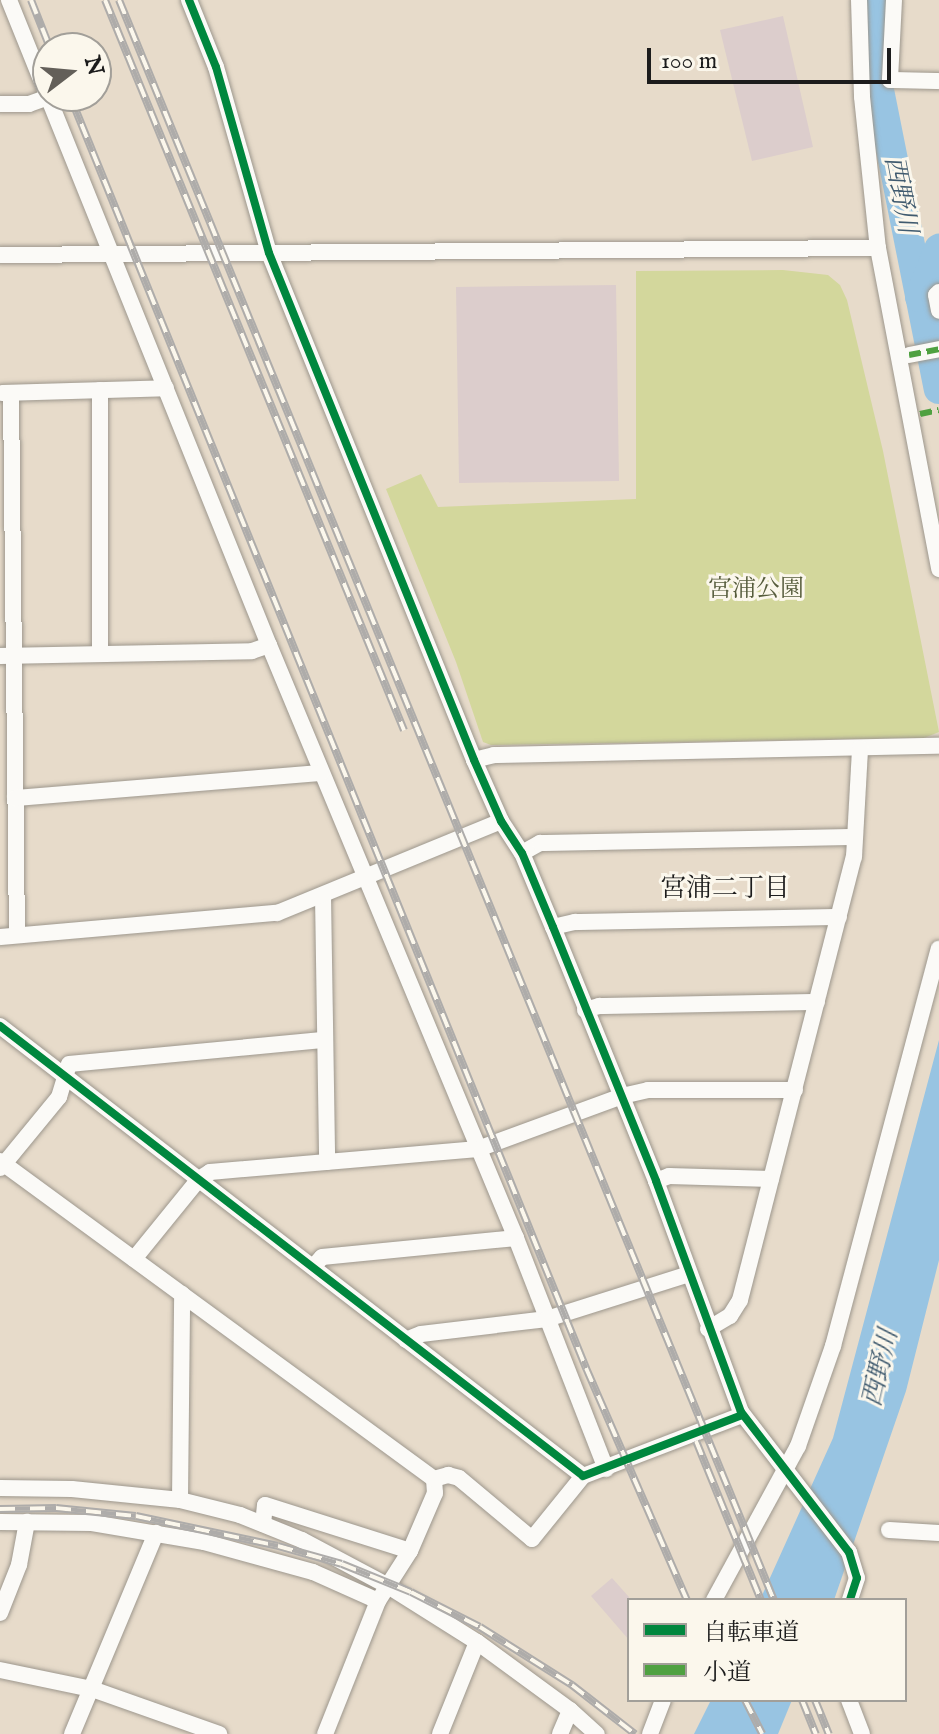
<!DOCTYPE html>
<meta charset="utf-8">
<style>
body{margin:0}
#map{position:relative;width:939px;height:1734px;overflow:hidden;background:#e7dbca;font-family:"IM FELL English","Noto Serif JP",serif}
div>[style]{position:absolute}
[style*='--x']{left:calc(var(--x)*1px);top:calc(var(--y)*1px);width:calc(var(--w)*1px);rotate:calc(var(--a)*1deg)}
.green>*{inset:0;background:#d3d79c}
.water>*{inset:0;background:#98c4e2}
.river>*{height:30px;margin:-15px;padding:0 15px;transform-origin:15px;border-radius:15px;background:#98c4e2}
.building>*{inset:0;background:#dccdcc}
.roads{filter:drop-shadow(0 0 2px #9d978d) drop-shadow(0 0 2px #9d978d)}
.minor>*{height:16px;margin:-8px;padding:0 8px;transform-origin:8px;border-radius:8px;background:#fbfaf7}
.rail>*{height:8px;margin-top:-4px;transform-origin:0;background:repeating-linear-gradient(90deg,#fbf7ec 0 15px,#aeacaa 0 30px);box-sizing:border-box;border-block:2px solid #aeacaa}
.quiet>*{height:6px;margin-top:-3px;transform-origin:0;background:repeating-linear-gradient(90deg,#4fa141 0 12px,transparent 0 18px)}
.cycleway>*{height:8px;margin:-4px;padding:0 4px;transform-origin:4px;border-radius:4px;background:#00873e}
span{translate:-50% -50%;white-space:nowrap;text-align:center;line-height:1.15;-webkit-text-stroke:6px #fbf7ec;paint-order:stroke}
.park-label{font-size:24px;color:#565c3c}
.water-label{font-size:26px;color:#405b6f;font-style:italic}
.neighbourhood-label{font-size:26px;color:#1c1c1c}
.legend{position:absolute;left:627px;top:1598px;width:280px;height:104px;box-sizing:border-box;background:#fbf7ec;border:2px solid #a29f99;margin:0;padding:10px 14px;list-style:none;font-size:24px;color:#1c1c1c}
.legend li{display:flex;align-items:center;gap:16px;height:40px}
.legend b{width:40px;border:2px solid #a29f99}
.north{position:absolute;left:32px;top:32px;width:80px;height:80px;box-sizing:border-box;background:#fbf7ec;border:2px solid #a29f99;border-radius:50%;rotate:74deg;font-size:22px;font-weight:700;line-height:32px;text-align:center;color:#1c1c1c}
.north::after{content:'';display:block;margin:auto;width:28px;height:36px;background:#635f59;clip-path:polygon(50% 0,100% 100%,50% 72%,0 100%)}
.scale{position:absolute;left:647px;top:48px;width:244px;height:36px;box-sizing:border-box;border:4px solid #1c1c1c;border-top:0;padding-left:10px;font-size:24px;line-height:28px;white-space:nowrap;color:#1c1c1c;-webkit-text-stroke:6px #fbf7ec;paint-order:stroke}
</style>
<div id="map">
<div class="green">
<i style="clip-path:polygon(783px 270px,828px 275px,840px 285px,847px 300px,883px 451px,939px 732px,924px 738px,491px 745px,483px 742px,456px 662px,386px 489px,421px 474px,438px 507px,636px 499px,636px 271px)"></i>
</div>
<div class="water">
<i style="clip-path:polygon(939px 1040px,939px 1260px,906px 1391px,834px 1600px,760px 1600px,833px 1438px)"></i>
<i style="clip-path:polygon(711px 1700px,792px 1700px,778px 1734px,694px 1734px)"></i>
</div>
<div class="river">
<i style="--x:873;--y:0;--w:90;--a:86.2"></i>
<i style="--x:879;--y:90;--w:305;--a:78.7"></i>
<i style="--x:920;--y:297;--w:52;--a:-68.4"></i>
</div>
<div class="building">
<i style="clip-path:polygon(783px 16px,813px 147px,752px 161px,720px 30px)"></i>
<i style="clip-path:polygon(616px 285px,619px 481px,459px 483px,456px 287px)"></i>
<i style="clip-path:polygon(612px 1578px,629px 1597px,629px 1640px,591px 1596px)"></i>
</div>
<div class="roads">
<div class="minor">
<i style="--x:9;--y:0;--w:695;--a:68.05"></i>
<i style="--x:269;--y:645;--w:642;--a:67.39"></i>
<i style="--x:516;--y:1238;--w:248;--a:68.7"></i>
<i style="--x:189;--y:0;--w:72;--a:68.1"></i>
<i style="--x:216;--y:67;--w:193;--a:74.1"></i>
<i style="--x:269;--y:253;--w:547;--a:67.98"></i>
<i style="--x:474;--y:760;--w:67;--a:66.1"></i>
<i style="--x:501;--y:821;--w:38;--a:57"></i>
<i style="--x:522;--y:853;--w:80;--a:67.3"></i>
<i style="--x:553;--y:927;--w:274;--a:67.9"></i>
<i style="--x:656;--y:1181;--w:246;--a:69.8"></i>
<i style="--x:741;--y:1412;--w:177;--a:52.4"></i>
<i style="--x:849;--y:1552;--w:27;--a:73"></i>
<i style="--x:857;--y:1578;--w:23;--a:108"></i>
<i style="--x:859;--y:0;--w:97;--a:88.2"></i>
<i style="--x:862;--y:97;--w:152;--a:84"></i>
<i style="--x:878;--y:248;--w:327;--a:79.2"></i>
<i style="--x:894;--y:0;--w:80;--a:92.9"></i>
<i style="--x:890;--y:80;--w:49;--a:1.2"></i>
<i style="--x:0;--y:104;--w:29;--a:0"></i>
<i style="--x:29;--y:104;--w:20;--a:-20"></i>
<i style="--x:0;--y:255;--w:878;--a:-0.46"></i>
<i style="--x:939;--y:292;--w:4;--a:135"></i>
<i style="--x:936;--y:295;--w:16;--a:79"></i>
<i style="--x:909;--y:355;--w:31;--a:-11"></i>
<i style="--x:100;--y:390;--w:264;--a:90"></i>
<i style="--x:2;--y:393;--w:164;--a:-1.7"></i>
<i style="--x:11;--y:393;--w:542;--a:89.37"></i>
<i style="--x:0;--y:656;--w:252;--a:-1.1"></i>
<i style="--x:252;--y:651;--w:18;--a:-19"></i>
<i style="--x:474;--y:760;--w:21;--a:-14"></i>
<i style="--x:494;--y:755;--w:445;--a:-1.2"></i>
<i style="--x:15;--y:798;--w:307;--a:-4.7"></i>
<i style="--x:522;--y:853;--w:21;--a:-29"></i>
<i style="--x:540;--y:843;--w:315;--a:-1.1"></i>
<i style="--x:323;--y:896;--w:266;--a:89.1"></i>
<i style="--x:553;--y:927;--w:23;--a:-13"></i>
<i style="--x:575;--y:922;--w:264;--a:-1.1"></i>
<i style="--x:0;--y:937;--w:278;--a:-5"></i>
<i style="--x:277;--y:913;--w:242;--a:-22.3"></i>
<i style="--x:585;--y:1010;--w:15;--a:-16"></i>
<i style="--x:599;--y:1006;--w:218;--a:-1.1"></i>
<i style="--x:0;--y:1026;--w:736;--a:37.66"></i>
<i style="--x:583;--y:1476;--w:170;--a:-21"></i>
<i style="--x:0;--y:1161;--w:5;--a:37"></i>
<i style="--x:4;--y:1164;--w:87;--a:-50.6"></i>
<i style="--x:59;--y:1097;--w:34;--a:-73"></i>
<i style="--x:69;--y:1064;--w:257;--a:-5.4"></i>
<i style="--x:0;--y:1168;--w:6;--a:-45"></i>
<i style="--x:4;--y:1164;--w:533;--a:36.22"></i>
<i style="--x:434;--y:1479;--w:14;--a:86"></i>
<i style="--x:435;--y:1493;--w:63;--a:113.3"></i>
<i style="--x:410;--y:1551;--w:59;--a:122.6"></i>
<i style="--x:378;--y:1601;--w:143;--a:111.7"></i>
<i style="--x:656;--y:1181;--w:14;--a:-21"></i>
<i style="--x:669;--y:1176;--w:102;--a:1.7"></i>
<i style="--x:134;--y:1259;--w:103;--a:-50.9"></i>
<i style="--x:199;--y:1179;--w:13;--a:-32"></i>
<i style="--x:210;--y:1172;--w:269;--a:-4.9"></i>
<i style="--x:478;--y:1149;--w:153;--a:-20.2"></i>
<i style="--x:622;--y:1096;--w:27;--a:-13"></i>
<i style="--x:648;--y:1090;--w:147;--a:0"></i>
<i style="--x:313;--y:1267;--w:13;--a:-48"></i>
<i style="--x:322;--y:1257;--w:195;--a:-5.6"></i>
<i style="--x:708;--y:1329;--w:26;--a:-31"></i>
<i style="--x:730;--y:1316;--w:19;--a:-58"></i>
<i style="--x:740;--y:1300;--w:457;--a:-75.6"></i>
<i style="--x:854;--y:857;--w:109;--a:-86.8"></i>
<i style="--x:406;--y:1340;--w:16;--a:-22"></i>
<i style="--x:421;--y:1334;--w:127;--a:-6.8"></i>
<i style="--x:547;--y:1319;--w:149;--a:-17.6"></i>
<i style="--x:434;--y:1479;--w:15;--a:-16"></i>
<i style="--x:448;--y:1475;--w:11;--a:15"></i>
<i style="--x:459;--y:1478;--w:95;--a:39.9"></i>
<i style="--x:532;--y:1539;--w:81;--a:-51"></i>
<i style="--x:0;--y:1488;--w:72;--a:0.8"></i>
<i style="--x:72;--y:1489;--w:109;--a:5.8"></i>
<i style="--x:180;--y:1500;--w:62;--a:14"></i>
<i style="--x:240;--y:1515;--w:67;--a:22"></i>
<i style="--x:302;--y:1540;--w:98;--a:28.1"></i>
<i style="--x:388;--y:1586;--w:105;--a:32.2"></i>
<i style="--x:477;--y:1642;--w:115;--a:36.2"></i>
<i style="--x:570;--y:1710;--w:36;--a:42"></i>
<i style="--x:180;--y:1500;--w:206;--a:-89.4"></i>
<i style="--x:0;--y:1522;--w:92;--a:0.6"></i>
<i style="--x:92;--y:1523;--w:114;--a:9.6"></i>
<i style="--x:204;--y:1542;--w:113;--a:15.4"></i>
<i style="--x:313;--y:1572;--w:71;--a:24"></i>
<i style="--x:263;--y:1524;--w:19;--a:-84"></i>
<i style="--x:265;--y:1505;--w:152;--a:17.6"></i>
<i style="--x:889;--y:1530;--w:50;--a:3.4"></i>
<i style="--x:714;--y:1600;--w:175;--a:-61.4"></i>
<i style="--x:798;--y:1446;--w:106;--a:-70.7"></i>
<i style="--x:833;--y:1346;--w:411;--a:-75.1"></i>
<i style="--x:0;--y:1613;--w:52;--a:-68.4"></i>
<i style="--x:19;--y:1565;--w:44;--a:-79.5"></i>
<i style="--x:0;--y:1670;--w:94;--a:11.7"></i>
<i style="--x:92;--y:1689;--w:135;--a:19.5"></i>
<i style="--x:849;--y:1700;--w:36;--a:69"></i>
<i style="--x:72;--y:1734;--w:218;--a:-67.3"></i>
<i style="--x:440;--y:1734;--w:99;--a:-68.1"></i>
<i style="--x:560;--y:1734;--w:26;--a:-67"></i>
<i style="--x:650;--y:1734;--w:36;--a:-69"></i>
</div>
</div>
<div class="rail">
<i style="--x:31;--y:0;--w:52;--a:68.4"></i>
<i style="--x:105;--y:0;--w:789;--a:67.73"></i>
<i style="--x:119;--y:0;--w:1729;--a:67.74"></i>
<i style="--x:70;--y:96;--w:1373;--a:67.92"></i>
<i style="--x:586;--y:1368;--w:253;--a:66.5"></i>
<i style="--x:696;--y:1441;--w:172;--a:67.8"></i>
<i style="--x:0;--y:1509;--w:56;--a:-1"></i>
<i style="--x:56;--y:1508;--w:80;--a:5.7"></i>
<i style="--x:136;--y:1516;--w:145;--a:11.9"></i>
<i style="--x:278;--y:1546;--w:66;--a:15.7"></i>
<i style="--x:342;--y:1564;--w:74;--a:22.1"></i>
<i style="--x:411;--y:1592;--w:77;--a:26.9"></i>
<i style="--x:480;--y:1627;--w:109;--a:32.2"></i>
<i style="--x:572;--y:1685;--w:80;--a:37.9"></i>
<i style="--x:745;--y:1700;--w:38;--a:63"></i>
<i style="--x:802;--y:1700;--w:37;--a:68"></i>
<i style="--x:815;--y:1700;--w:37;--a:68"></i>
</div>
<div class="quiet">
<i style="--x:909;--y:355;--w:31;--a:-11"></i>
<i style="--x:920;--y:414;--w:19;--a:-12"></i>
</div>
<div class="cycleway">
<i style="--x:189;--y:0;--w:72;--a:68.1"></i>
<i style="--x:216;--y:67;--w:193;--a:74.1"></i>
<i style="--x:269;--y:253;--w:547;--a:67.98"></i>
<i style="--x:474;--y:760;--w:67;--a:66.1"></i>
<i style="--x:501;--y:821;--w:38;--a:57"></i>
<i style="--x:522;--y:853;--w:80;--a:67.3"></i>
<i style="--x:553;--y:927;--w:274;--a:67.9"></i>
<i style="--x:656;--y:1181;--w:246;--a:69.8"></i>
<i style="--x:741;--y:1412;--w:177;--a:52.4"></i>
<i style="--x:849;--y:1552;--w:27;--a:73"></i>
<i style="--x:857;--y:1578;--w:23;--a:108"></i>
<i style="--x:0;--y:1026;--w:736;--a:37.66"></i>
<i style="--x:583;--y:1476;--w:170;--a:-21"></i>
</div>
<div class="park-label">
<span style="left:756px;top:590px">宮浦公園</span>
</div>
<div class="water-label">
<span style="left:900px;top:195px;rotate:79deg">西野川</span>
<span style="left:881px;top:1368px;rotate:-77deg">西野川</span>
</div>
<div class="neighbourhood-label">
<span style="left:725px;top:889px">宮浦二丁目</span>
</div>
<ul class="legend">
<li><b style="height:10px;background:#00873e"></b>自転車道</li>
<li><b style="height:10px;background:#4fa141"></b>小道</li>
</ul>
<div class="north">N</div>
<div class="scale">100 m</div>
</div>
